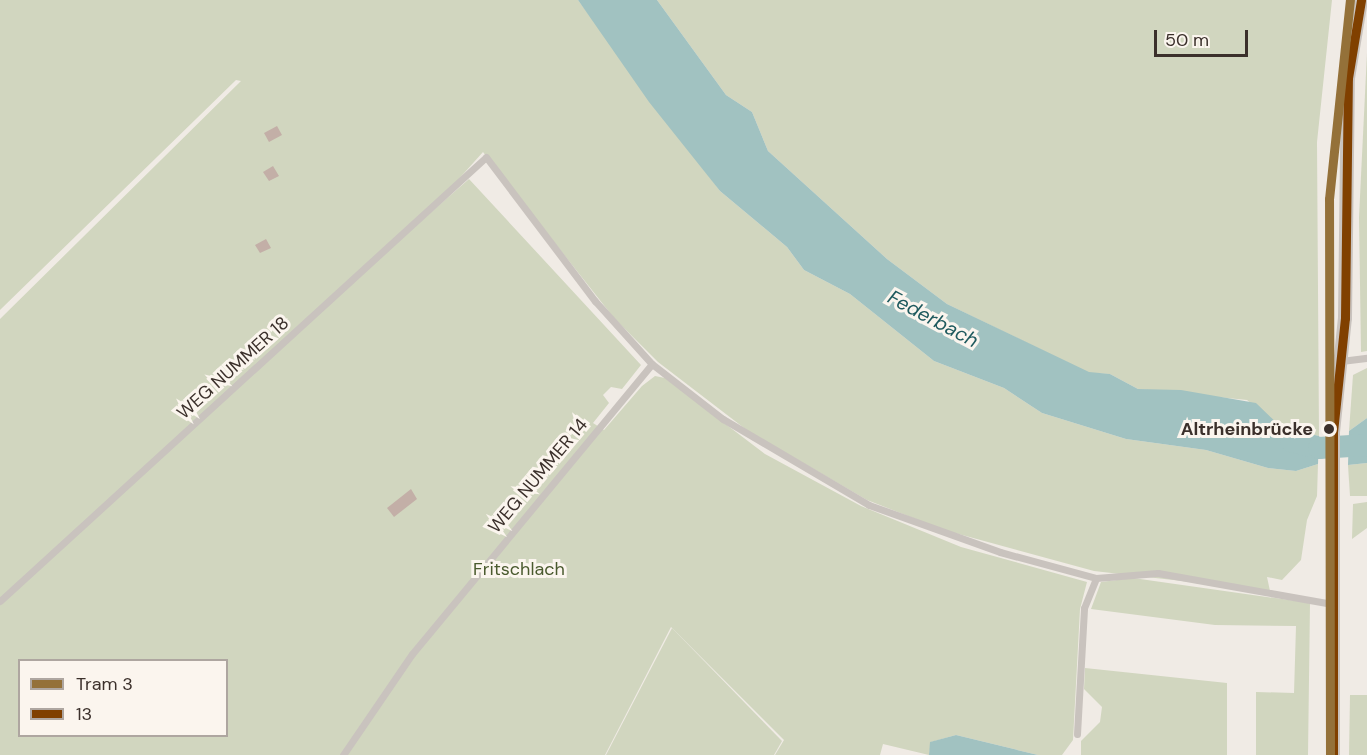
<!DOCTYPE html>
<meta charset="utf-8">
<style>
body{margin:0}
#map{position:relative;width:1367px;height:755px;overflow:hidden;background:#f0ebe5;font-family:"DM Sans",sans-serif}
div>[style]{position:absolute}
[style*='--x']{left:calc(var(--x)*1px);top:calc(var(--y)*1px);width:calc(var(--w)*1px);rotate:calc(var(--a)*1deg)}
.green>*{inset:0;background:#d1d6bf}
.water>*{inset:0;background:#a1c2c1}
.river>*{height:22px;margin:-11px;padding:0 11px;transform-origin:11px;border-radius:11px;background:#a1c2c1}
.building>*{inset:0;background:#c3afa7}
.service>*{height:7px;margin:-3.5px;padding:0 3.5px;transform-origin:3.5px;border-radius:3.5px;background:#c9c3be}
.minor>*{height:14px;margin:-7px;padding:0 7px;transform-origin:7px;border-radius:7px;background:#c9c3be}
.bus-1>*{height:9px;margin:-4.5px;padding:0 4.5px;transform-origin:4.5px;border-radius:4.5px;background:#804000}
.tram-1>*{height:9px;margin:-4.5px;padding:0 4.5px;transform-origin:4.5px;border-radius:4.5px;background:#947139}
.dots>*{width:16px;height:16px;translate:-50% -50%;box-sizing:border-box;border:3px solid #fbf5ee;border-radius:50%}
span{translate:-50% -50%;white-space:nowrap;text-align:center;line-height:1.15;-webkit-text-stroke:6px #fbf5ee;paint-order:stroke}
.street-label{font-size:18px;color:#3b302b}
.stop-label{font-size:18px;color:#3b302b;font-weight:700}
.right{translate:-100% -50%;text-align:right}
.park-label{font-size:18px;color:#4a5a2e}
.water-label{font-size:20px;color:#1f5a5e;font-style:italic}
.legend{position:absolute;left:18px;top:659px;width:210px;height:78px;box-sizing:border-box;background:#fbf5ee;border:2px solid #aea6a0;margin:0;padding:8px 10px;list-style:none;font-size:18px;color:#3b302b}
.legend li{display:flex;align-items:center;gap:12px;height:30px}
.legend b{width:30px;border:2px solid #aea6a0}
.scale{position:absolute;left:1154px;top:30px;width:94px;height:27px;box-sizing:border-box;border:3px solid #3b302b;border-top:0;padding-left:8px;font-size:18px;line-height:21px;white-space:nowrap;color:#3b302b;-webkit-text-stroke:4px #fbf5ee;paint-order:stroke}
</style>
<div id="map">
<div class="green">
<i style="clip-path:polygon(evenodd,0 0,578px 0,720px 191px,787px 247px,804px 270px,850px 294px,934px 361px,1004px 388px,1042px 413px,1126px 439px,1206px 450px,1268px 468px,1296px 471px,1318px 464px,1317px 496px,1307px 520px,1301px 560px,1282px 580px,1267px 577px,1270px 591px,1094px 571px,944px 530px,867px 500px,748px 431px,658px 362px,614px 318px,483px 152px,421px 221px,469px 179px,641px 365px,622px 389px,611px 387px,603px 395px,609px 403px,593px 423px,604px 430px,642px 386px,655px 376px,665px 378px,765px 454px,861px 506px,961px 547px,1087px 582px,1080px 609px,1073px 740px,1062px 755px,1038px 755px,956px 735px,931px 742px,929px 755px,883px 744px,880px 755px,775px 755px,784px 740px,671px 627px,605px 755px,0 755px,0 319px,241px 81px,236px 80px,0 310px,0 0,20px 660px,226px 660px,226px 736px,20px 736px,20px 660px)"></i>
<i style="clip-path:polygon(657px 0,1332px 0,1317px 142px,1319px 436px,1282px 428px,1247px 400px,1138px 389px,1110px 374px,1089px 373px,947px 304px,887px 259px,768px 151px,752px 112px,726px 95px)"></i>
<i style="clip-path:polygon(1367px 53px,1367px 351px,1361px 352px,1359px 217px)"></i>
<i style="clip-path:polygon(1367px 368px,1367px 418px,1349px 431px,1353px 375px)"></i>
<i style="clip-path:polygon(1367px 463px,1367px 496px,1350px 496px,1348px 465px)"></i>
<i style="clip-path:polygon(1367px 502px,1367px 528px,1352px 539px,1353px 504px)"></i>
<i style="clip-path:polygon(1133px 578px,1310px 603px,1308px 755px,1256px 755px,1256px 692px,1294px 693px,1296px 626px,1215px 625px,1091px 609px,1101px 582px)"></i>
<i style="clip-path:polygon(672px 628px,782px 741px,774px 755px,606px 755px)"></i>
<i style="clip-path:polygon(1085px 668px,1227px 683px,1227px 755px,1081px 755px,1081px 741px,1100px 722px,1102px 707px,1084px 689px)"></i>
<i style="clip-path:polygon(1350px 695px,1367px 695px,1367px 755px,1349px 755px)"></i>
</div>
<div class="water">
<i style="clip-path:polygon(578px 0,657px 0,726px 95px,752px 112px,768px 151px,887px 259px,947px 304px,1089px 372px,1110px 374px,1138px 389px,1181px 390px,1256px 403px,1282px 428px,1319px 436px,1318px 464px,1296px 471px,1268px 468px,1206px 450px,1126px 439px,1042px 413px,1004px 388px,934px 361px,850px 294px,804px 270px,787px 247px,720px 191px,649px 102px)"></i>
<i style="clip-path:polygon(1367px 418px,1367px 463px,1348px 465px,1349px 431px)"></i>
<i style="clip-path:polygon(956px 735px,1038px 755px,929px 755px,930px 742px)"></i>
</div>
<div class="river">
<i style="--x:1291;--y:441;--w:29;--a:14"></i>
<i style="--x:1319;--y:448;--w:48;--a:-3.6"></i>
</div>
<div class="building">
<i style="clip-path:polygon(277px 126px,282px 135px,269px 142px,264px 133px)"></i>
<i style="clip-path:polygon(273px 166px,279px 176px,269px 181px,263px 172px)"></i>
<i style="clip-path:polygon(266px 239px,271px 248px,260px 253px,255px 245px)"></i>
<i style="clip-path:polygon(411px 489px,417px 499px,394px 517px,387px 508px)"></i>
</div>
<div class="service">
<i style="--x:1341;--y:361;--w:26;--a:-7"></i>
<i style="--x:0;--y:601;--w:658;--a:-42.41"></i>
<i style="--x:486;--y:157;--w:181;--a:52.9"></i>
<i style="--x:595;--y:301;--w:85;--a:47.9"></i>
<i style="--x:652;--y:364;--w:90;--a:37.8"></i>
<i style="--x:723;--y:419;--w:169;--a:30.5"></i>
<i style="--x:869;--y:505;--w:139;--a:19.7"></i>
<i style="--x:1000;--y:552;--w:99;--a:15.2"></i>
<i style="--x:1077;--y:734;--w:126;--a:-86.8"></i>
<i style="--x:1084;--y:608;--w:32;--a:-68"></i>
<i style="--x:1096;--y:578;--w:62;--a:-4.6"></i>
<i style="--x:1158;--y:573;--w:177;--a:10.1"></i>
<i style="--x:343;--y:755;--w:122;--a:-55.7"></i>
<i style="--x:412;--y:654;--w:376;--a:-50.4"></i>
</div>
<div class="minor">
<i style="--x:1333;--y:755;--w:323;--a:-90"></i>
<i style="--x:1333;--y:432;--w:115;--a:-84"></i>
<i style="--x:1345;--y:318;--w:240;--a:-89.3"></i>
<i style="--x:1348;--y:78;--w:79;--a:-80.5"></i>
</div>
<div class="bus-1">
<i style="--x:1333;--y:755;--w:323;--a:-90"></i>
<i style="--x:1333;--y:432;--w:115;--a:-84"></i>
<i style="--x:1345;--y:318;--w:240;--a:-89.3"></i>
<i style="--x:1348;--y:78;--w:79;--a:-80.5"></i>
</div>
<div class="tram-1">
<i style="--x:1330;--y:755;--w:556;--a:-90.1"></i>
<i style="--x:1329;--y:199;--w:200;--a:-84"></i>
</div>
<div class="dots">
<i style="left:1329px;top:429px;background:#3b302b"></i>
</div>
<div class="street-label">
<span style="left:233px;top:368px;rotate:-42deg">WEG NUMMER 18</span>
<span style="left:538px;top:476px;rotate:-50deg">WEG NUMMER 14</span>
</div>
<div class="stop-label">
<span class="right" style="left:1313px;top:429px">Altrheinbrücke</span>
</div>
<div class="park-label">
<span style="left:519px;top:569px">Fritschlach</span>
</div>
<div class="water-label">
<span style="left:933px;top:319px;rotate:28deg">Federbach</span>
</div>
<ul class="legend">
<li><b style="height:8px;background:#947139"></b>Tram 3</li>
<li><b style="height:8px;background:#804000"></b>13</li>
</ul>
<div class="scale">50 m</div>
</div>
